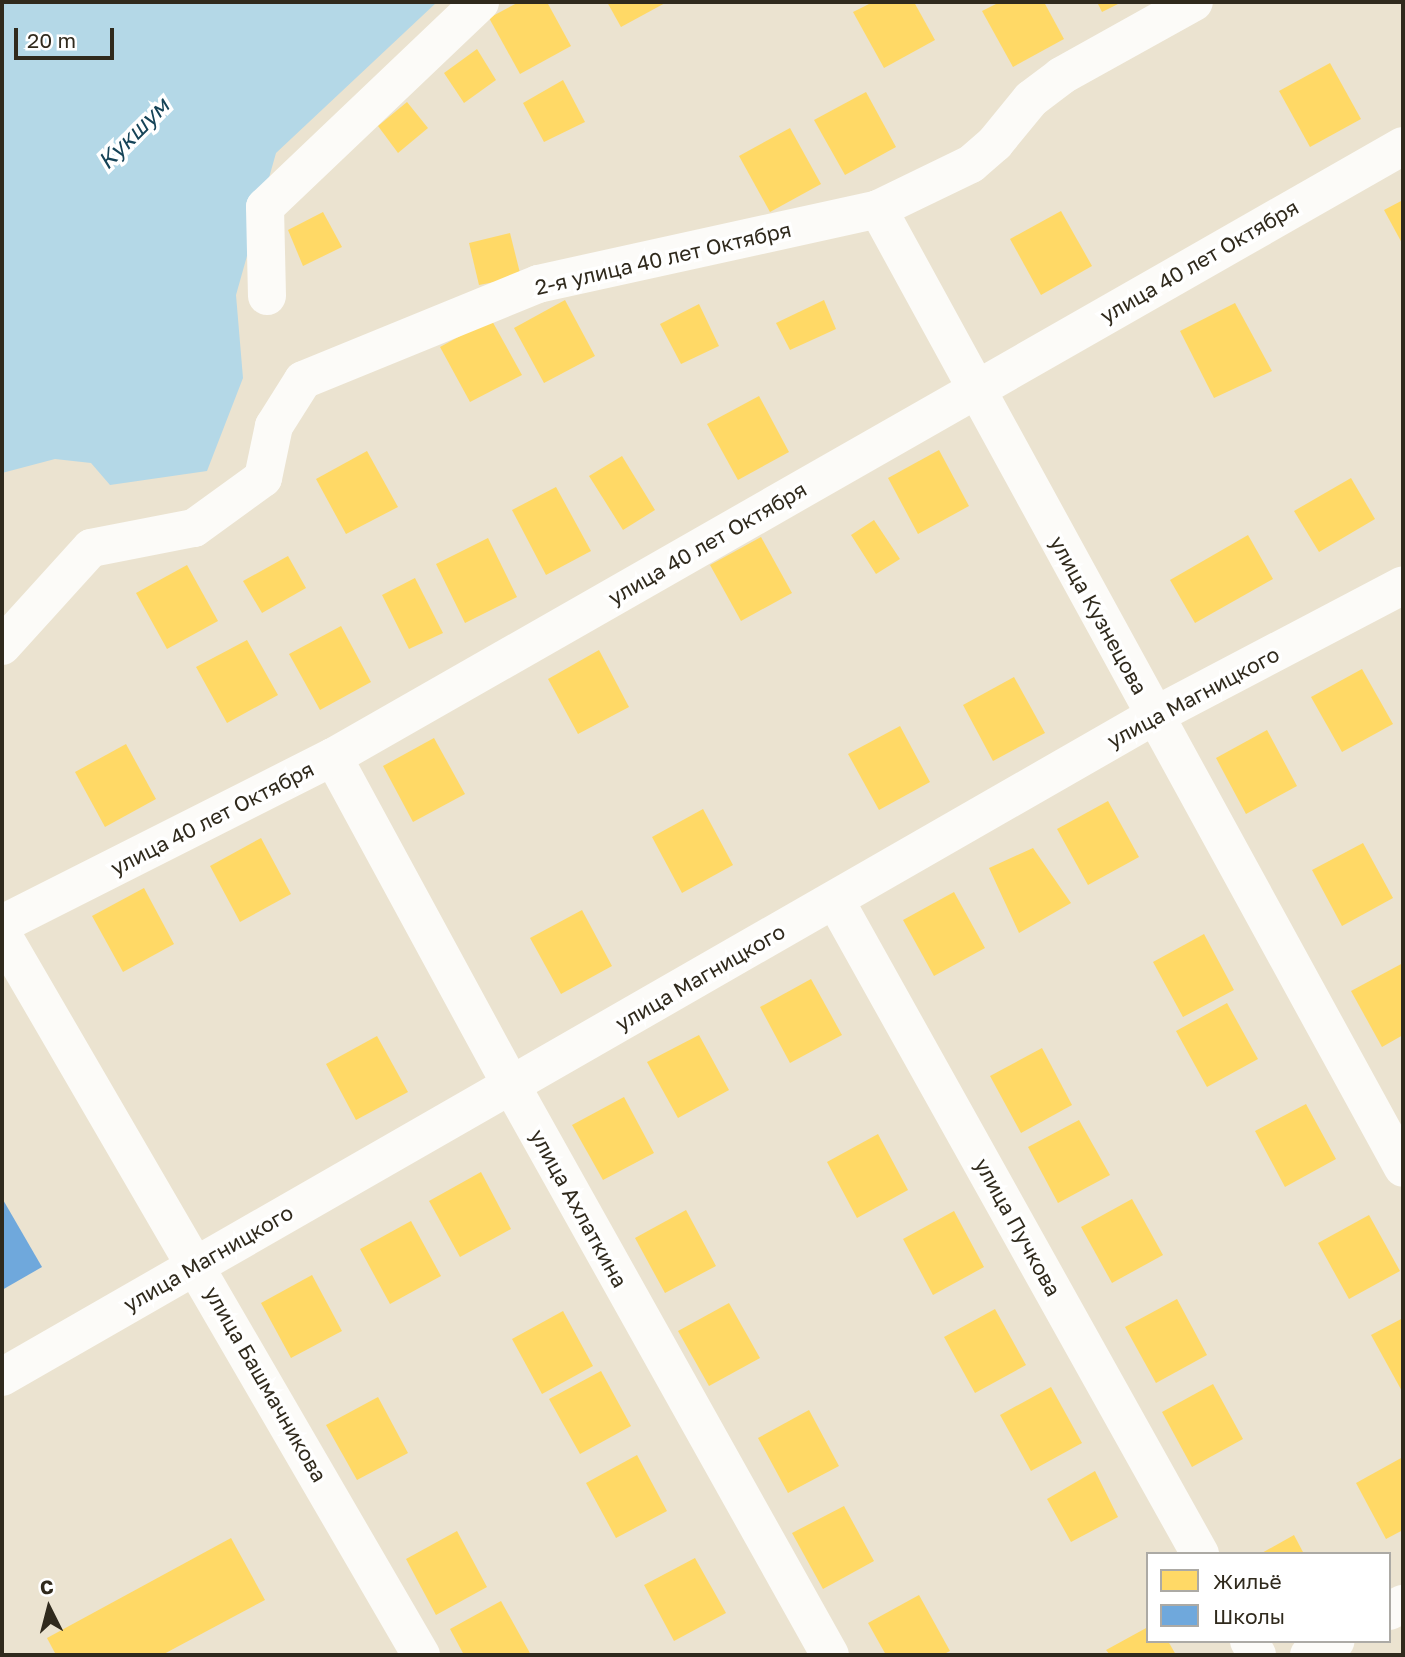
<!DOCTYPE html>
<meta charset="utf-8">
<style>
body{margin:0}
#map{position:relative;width:1405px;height:1657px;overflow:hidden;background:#ebe3d0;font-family:"Golos Text",sans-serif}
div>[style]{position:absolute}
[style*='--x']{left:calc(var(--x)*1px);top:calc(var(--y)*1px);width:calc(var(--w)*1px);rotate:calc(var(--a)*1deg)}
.water>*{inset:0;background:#b4d8e7}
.homes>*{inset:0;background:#ffd966}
.schools>*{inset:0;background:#6fa8dc}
.minor>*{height:38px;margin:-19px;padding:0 19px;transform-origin:19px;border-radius:19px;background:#fcfbf8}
span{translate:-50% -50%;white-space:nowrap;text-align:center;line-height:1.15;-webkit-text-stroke:7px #fff;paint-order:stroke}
.street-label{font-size:21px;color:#302a1d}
.water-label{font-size:23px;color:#154357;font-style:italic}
.frame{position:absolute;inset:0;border:4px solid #302a1d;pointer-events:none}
.legend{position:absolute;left:1146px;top:1552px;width:245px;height:91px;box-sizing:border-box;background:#fff;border:2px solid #acaaa5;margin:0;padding:9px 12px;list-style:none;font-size:21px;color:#302a1d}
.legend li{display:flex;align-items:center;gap:14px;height:35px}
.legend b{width:35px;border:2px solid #acaaa5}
.north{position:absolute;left:14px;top:1573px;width:70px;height:70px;-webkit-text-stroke:5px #fff;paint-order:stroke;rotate:354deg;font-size:19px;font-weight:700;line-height:28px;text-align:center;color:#302a1d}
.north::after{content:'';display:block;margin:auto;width:24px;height:32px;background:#302a1d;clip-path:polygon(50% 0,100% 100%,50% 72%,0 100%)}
.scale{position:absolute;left:14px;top:28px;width:100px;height:32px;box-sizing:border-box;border:4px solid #302a1d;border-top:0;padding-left:9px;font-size:21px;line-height:24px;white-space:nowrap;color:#302a1d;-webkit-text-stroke:5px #fff;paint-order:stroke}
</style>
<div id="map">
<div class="water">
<i style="clip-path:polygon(2px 2px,437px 2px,276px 153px,236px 295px,243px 378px,207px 471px,110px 485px,91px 463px,55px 459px,2px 473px)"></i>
</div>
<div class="homes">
<i style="clip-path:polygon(519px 2px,547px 2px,571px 46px,520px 74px,489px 18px)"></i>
<i style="clip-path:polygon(607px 2px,667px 2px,621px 27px)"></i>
<i style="clip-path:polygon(873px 2px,914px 2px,935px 40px,884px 68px,853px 12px)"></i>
<i style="clip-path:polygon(1000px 2px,1044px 2px,1064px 39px,1013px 67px,982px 11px)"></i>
<i style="clip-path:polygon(1097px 2px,1122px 2px,1102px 12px)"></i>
<i style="clip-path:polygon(477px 49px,496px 80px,464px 103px,444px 73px)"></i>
<i style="clip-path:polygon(1330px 63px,1361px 119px,1310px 147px,1279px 91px)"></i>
<i style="clip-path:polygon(563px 80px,585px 122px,544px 142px,523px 103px)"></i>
<i style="clip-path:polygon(866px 92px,896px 147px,845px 175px,814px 120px)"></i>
<i style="clip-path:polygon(407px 102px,428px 128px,398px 153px,378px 126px)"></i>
<i style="clip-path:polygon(790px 128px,821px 184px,770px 212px,739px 156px)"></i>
<i style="clip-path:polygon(1403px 200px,1403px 245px,1384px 210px)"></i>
<i style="clip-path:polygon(1061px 211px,1092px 266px,1041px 295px,1010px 239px)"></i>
<i style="clip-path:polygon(323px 212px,342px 247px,303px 266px,288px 230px)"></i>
<i style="clip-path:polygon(510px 233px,521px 277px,479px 285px,469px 243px)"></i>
<i style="clip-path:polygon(565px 300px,595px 356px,544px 383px,514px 328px)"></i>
<i style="clip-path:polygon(824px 300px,836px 329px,790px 350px,776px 323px)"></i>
<i style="clip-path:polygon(1235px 303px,1272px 371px,1214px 398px,1180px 331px)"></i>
<i style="clip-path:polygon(699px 304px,719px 346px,681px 364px,660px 324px)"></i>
<i style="clip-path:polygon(491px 319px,522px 375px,470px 402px,440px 347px)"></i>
<i style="clip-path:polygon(759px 396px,789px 452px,738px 480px,707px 424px)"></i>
<i style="clip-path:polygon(939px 450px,969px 506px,918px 534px,888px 478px)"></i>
<i style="clip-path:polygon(367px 451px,398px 507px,346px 534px,316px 479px)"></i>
<i style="clip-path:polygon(622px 456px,655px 510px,623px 530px,589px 476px)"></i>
<i style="clip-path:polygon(1351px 478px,1375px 519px,1319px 552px,1294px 511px)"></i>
<i style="clip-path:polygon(556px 487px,591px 551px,546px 575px,512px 510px)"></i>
<i style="clip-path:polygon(874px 520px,900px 559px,876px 574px,851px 535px)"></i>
<i style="clip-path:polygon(1248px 535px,1273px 579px,1195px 623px,1170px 580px)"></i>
<i style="clip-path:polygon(761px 537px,792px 593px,741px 621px,710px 565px)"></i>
<i style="clip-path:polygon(488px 538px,517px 597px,465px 623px,436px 564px)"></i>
<i style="clip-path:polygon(288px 556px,306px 588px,262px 613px,243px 581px)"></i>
<i style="clip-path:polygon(187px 565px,218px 621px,167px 649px,136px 593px)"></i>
<i style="clip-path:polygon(415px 578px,443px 633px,409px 649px,382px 595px)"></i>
<i style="clip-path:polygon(341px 626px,371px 682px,320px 710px,289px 654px)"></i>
<i style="clip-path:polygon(247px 640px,278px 695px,227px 723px,196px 667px)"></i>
<i style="clip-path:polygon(599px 650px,629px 707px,578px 734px,548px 679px)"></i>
<i style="clip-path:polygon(1362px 669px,1393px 724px,1342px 752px,1311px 697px)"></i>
<i style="clip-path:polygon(1014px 677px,1045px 733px,993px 761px,963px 705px)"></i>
<i style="clip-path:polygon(900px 726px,930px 782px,879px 810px,848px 754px)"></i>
<i style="clip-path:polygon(1267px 730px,1297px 786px,1246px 814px,1216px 758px)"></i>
<i style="clip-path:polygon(434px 738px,465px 794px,413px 822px,383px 766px)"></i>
<i style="clip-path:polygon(126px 744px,156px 799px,105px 827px,75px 772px)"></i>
<i style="clip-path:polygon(1108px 801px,1139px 857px,1088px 885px,1057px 829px)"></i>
<i style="clip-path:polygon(703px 809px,733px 865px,682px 893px,652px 837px)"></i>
<i style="clip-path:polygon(261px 838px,291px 894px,240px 922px,210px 866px)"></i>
<i style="clip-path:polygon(1363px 843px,1393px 898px,1342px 926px,1312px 870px)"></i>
<i style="clip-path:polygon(1033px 848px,1071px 903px,1019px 933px,989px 868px)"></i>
<i style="clip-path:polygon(144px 888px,174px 944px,123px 972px,92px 916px)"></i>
<i style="clip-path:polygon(954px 892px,985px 948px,934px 976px,903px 920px)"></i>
<i style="clip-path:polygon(582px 910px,612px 966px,561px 994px,530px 938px)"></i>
<i style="clip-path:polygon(1204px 934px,1234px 990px,1183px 1017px,1153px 962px)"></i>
<i style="clip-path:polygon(1403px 963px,1403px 1035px,1382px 1047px,1351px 991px)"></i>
<i style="clip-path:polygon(811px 979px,842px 1035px,790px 1063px,760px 1007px)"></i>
<i style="clip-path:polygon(1227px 1003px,1258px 1059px,1207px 1087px,1176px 1031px)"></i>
<i style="clip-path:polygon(699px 1035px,729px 1090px,678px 1118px,647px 1062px)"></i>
<i style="clip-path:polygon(377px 1036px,408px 1092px,356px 1120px,326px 1064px)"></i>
<i style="clip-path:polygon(1042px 1048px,1072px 1105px,1021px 1133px,990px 1076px)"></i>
<i style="clip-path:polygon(624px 1097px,654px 1153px,603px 1180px,572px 1125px)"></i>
<i style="clip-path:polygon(1306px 1104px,1336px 1159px,1285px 1187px,1255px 1131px)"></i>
<i style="clip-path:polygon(1079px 1120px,1110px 1175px,1058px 1203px,1028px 1147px)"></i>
<i style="clip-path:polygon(878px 1134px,908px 1190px,857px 1218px,827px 1162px)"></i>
<i style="clip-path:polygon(481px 1172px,511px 1229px,460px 1257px,429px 1201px)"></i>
<i style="clip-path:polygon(1132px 1199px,1163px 1255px,1112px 1283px,1081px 1227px)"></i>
<i style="clip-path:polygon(686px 1210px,716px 1266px,665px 1293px,635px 1238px)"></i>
<i style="clip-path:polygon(954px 1211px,984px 1267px,933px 1295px,903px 1239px)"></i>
<i style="clip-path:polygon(1369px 1215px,1400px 1271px,1349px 1299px,1318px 1243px)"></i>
<i style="clip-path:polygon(411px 1221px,441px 1276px,390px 1304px,360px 1249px)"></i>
<i style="clip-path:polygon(312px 1275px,342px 1331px,291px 1358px,261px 1303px)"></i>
<i style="clip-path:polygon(1177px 1299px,1207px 1355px,1156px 1383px,1125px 1327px)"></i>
<i style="clip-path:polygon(729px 1303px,760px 1358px,709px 1386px,678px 1331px)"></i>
<i style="clip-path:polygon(995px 1309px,1026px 1365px,975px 1393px,944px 1337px)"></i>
<i style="clip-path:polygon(563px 1311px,593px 1366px,542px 1394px,512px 1339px)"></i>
<i style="clip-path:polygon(1403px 1318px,1403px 1393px,1371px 1335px)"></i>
<i style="clip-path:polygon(601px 1371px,631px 1426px,580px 1454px,549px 1399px)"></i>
<i style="clip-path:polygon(1213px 1384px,1243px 1439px,1192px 1467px,1162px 1412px)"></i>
<i style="clip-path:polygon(1051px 1387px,1082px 1443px,1031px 1471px,1000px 1415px)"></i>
<i style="clip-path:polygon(378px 1397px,408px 1453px,357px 1480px,326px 1425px)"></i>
<i style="clip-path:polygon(809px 1410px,839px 1466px,788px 1493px,758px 1438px)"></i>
<i style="clip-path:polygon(637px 1455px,667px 1511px,616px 1538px,586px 1483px)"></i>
<i style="clip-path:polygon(1403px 1457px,1403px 1530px,1386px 1539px,1356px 1483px)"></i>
<i style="clip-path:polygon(1095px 1471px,1118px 1517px,1071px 1542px,1047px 1499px)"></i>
<i style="clip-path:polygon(844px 1506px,874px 1561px,823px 1589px,792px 1533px)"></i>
<i style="clip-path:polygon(457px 1531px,487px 1587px,436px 1615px,406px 1559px)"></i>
<i style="clip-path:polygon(1294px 1535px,1304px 1554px,1260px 1554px)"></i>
<i style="clip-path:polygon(231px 1538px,265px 1600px,162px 1655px,56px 1655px,47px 1638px)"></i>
<i style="clip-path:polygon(695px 1558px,726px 1613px,674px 1641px,644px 1585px)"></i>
<i style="clip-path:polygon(919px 1595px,950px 1651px,942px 1655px,886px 1655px,868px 1623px)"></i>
<i style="clip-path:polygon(501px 1601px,531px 1655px,464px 1655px,450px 1629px)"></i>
<i style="clip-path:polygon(1148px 1627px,1148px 1641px,1168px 1641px,1176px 1655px,1110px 1655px,1106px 1650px)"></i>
</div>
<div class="schools">
<i style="clip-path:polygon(2px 1198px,42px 1267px,2px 1290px)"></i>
</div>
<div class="minor">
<i style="--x:878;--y:209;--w:1093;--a:61.3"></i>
<i style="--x:267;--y:296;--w:89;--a:-91.3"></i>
<i style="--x:265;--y:207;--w:297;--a:-43.6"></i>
<i style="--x:2;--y:646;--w:132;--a:-47.8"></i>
<i style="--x:91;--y:548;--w:105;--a:-11"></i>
<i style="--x:194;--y:528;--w:85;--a:-35.9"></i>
<i style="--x:263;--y:478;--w:53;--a:-78.1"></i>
<i style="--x:274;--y:426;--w:54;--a:-57.8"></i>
<i style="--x:303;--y:380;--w:254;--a:-22.2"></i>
<i style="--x:538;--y:284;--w:348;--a:-12.4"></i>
<i style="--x:878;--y:209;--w:103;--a:-25.8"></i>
<i style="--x:971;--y:164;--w:32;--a:-41"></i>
<i style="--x:995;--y:143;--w:57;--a:-50.7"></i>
<i style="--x:1031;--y:99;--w:38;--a:-37"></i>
<i style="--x:1061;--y:76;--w:152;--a:-29.1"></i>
<i style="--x:333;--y:757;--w:373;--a:61.5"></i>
<i style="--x:511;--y:1085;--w:653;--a:60.77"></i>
<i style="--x:835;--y:900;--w:749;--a:60.83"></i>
<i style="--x:2;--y:924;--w:371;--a:-26.8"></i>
<i style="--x:333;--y:757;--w:1232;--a:-29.73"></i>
<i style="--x:2;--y:934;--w:834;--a:59.84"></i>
<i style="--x:2;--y:1377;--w:1328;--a:-29.85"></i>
<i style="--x:1154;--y:716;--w:281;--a:-27.7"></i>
<i style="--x:1389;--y:1611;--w:16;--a:-27"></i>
<i style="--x:1249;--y:1641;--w:16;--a:60"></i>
<i style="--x:1309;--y:1655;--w:30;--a:-28"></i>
</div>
<div class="street-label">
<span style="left:663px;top:258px;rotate:-13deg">2-я улица 40 лет Октября</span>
<span style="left:1199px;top:261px;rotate:-30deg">улица 40 лет Октября</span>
<span style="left:707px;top:543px;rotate:-30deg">улица 40 лет Октября</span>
<span style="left:1099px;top:615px;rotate:61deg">улица Кузнецова</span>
<span style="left:1193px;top:697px;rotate:-28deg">улица Магницкого</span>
<span style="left:212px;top:818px;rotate:-27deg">улица 40 лет Октября</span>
<span style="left:700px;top:977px;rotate:-30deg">улица Магницкого</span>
<span style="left:579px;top:1208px;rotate:61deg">улица Ахлаткина</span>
<span style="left:1018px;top:1227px;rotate:61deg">улица Пучкова</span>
<span style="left:208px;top:1258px;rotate:-30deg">улица Магницкого</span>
<span style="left:266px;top:1384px;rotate:60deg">улица Башмачникова</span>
</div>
<div class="water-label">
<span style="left:133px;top:133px;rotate:-45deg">Кукшум</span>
</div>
<div class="frame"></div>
<ul class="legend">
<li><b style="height:19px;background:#ffd966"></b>Жильё</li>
<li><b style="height:19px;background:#6fa8dc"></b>Школы</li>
</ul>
<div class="north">С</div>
<div class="scale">20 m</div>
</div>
